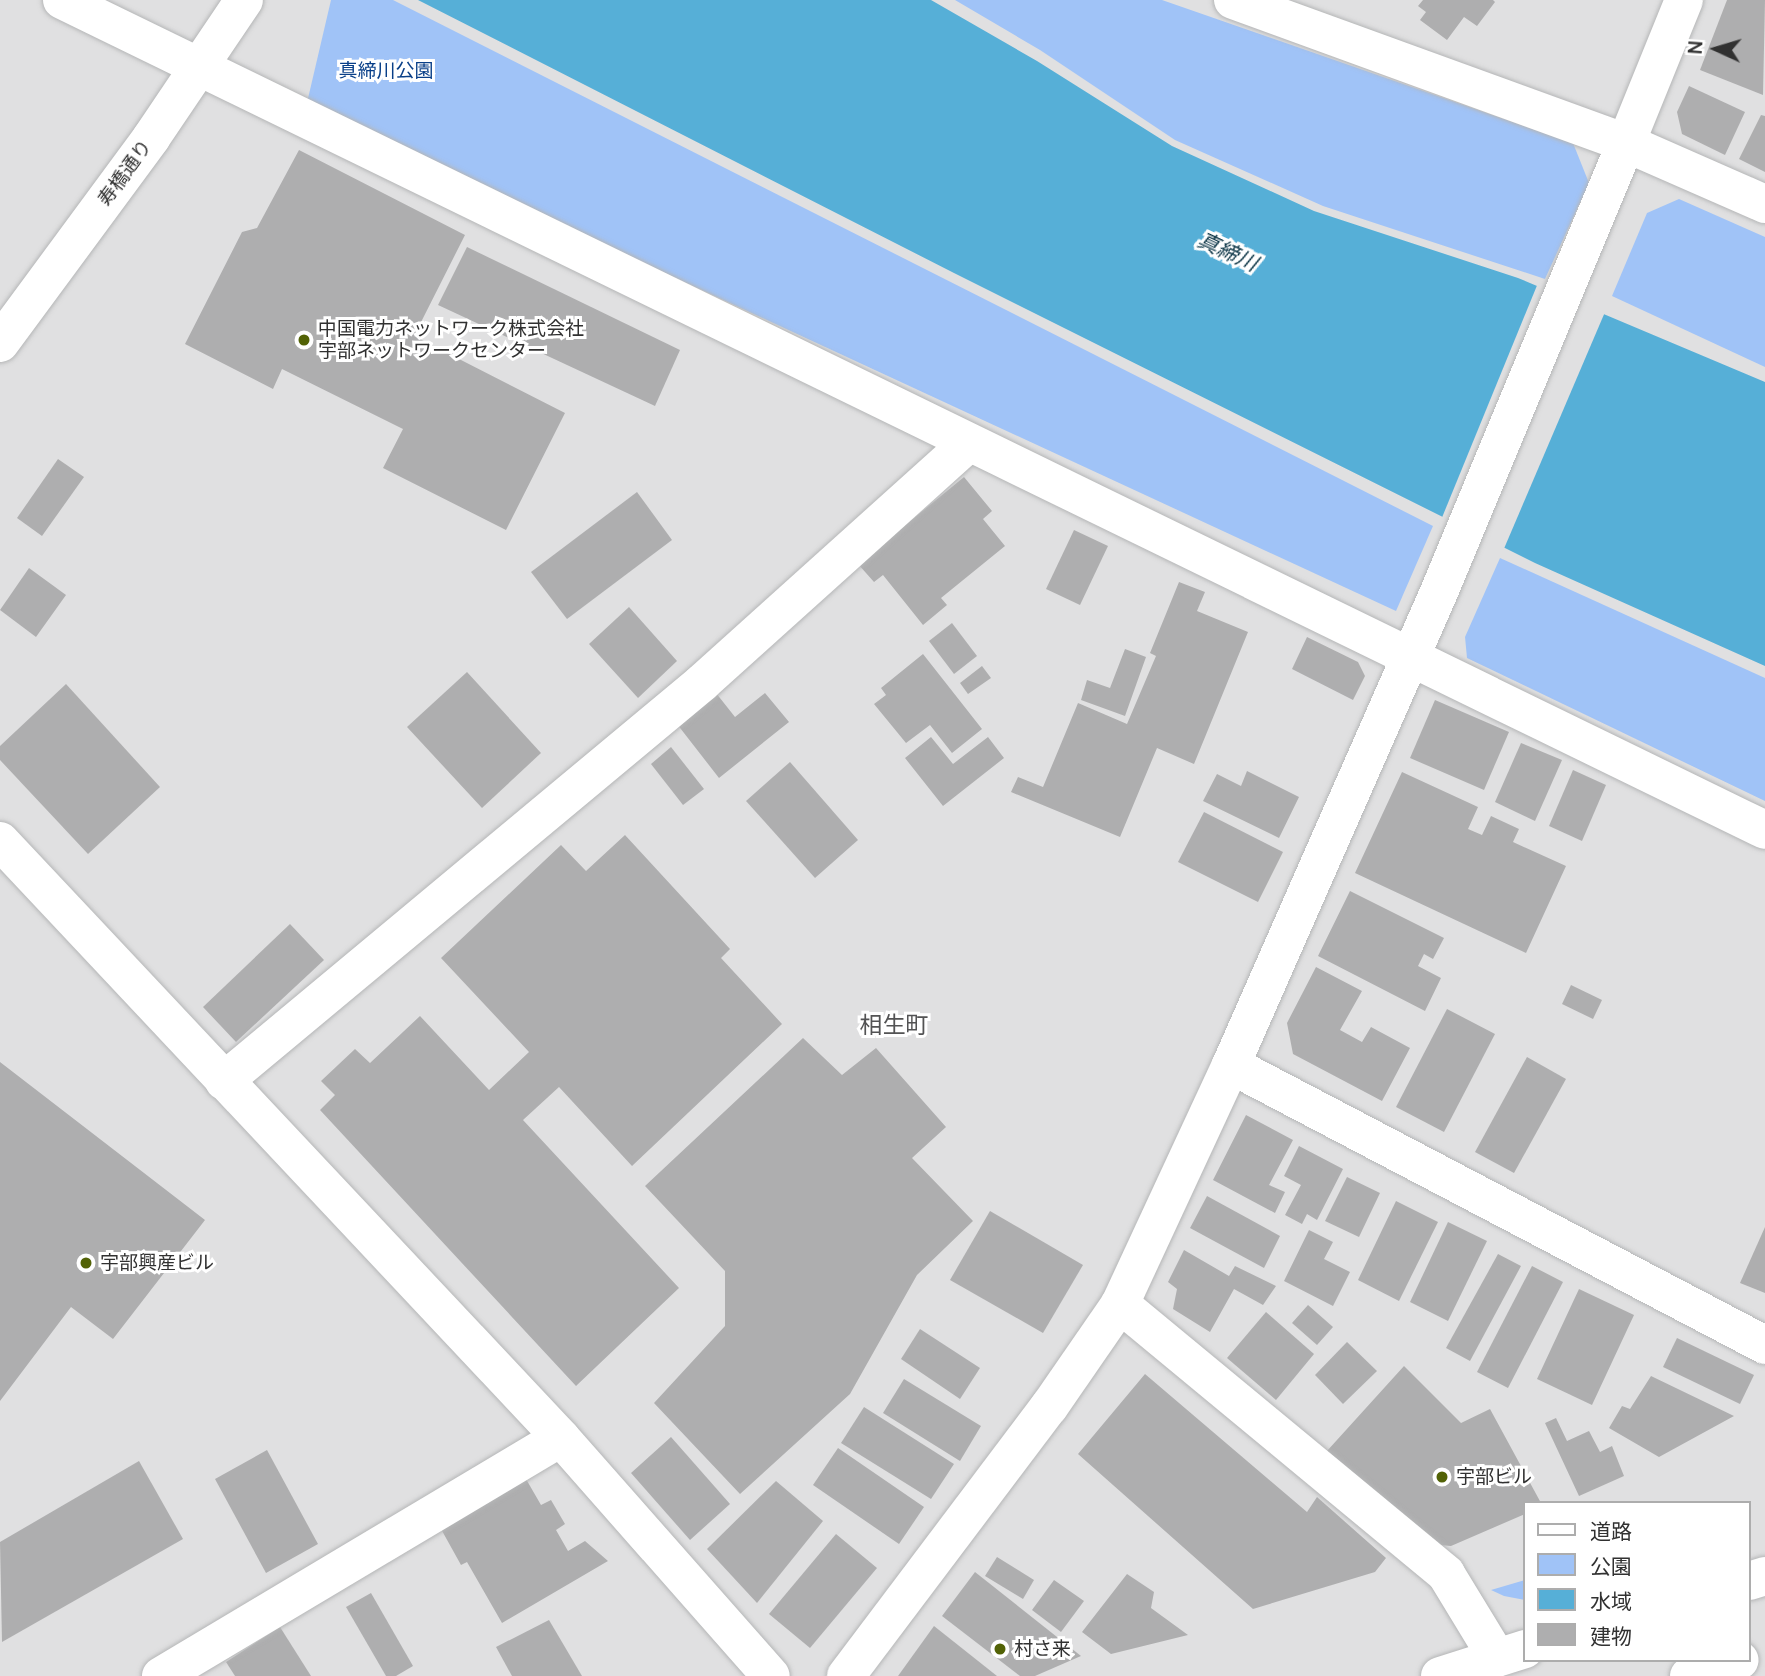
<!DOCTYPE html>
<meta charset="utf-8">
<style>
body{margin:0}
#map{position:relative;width:1765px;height:1676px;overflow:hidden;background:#e0e0e1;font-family:Manrope,"Noto Sans JP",sans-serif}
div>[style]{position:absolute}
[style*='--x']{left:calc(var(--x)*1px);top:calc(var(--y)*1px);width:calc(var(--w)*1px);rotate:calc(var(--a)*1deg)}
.green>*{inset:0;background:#a0c3f7}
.water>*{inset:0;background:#56afd7}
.pier>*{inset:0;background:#e0e0e1}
.building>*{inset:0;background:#aeaeaf}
.roads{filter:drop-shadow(0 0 2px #b5b6b7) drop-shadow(0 0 2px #b5b6b7)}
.street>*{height:38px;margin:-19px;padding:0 19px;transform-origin:19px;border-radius:19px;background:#fff}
.secondary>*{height:38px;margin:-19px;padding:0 19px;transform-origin:19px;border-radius:19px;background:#fff}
.dots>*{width:19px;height:19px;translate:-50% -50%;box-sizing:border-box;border:4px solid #fff;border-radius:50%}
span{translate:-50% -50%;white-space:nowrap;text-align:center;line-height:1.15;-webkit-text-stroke:6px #fff;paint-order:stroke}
.park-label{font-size:19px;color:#093f88}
.street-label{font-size:19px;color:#313131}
.poi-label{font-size:19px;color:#313131}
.left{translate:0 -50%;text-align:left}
.water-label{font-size:21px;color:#0d3647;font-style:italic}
.quarter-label{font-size:23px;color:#535354}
.legend{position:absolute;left:1523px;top:1501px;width:228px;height:161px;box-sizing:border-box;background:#fff;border:2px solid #adadad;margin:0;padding:9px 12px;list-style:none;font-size:21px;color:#313131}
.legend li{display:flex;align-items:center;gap:14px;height:35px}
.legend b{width:35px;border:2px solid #adadad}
.north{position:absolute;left:1681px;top:14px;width:70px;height:70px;-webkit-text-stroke:5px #fff;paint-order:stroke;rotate:274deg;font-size:19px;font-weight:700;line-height:28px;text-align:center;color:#313131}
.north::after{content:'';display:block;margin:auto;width:24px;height:32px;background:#313131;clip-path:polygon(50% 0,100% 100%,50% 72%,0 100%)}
</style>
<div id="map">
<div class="green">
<i style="clip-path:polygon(331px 0,393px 0,1433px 526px,1396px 611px,306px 107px)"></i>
<i style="clip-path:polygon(955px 0,1162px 0,1573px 143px,1589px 183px,1545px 279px,1323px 206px,1175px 140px,1040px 50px)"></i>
<i style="clip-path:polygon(1679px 199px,1765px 237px,1765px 367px,1612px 296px,1647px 213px)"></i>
<i style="clip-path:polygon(1500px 558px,1765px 678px,1765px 801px,1467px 658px,1465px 637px)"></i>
<i style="clip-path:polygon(1525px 1580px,1525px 1600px,1504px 1596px,1491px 1590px)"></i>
</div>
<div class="water">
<i style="clip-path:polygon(418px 0,931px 0,1037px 61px,1172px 146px,1314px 211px,1518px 278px,1765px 382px,1765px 666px,1535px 563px,954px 273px)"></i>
</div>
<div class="pier">
<i style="clip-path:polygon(1538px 283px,1605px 312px,1503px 551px,1441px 520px)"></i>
</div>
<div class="building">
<i style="clip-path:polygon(1423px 0,1493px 0,1495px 2px,1477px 26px,1464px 17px,1447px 40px,1420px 20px,1426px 12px,1418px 6px)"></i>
<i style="clip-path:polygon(1727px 0,1765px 0,1763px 95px,1700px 70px)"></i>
<i style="clip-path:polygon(1689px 86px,1745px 112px,1725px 155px,1682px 134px,1677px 112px)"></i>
<i style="clip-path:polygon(1761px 115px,1765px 116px,1765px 172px,1739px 159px)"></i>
<i style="clip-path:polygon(299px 150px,465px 235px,414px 336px,565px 413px,506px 530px,383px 468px,403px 429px,282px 369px,273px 389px,185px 344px,242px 232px,257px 228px)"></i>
<i style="clip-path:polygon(467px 247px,680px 350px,655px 406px,438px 305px)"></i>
<i style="clip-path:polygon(58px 459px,84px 477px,42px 536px,17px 518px)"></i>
<i style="clip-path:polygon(964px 477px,992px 511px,983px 519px,1005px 546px,941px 598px,947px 605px,923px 625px,883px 575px,874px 582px,858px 564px)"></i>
<i style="clip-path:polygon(637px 492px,672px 540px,567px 619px,531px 572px)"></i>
<i style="clip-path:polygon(1074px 530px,1108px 546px,1080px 605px,1046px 589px)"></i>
<i style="clip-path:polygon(29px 568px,66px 595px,36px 637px,0 610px)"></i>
<i style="clip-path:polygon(1179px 582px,1205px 592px,1197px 611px,1248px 632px,1194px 764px,1157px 748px,1120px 837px,1011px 792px,1018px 777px,1043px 787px,1078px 703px,1127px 724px,1156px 656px,1150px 653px)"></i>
<i style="clip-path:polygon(629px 607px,677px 661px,638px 698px,589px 644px)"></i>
<i style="clip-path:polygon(952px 623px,977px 656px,954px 674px,929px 641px)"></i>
<i style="clip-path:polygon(1307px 637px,1358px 662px,1365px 676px,1353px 700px,1292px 669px)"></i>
<i style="clip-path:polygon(1125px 649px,1146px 657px,1125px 716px,1081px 700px,1087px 680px,1110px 688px)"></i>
<i style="clip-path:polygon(923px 654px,982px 729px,952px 753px,930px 725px,906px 743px,874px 704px,886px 695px,881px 688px)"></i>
<i style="clip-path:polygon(982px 666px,991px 678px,968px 694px,960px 683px)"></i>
<i style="clip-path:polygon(467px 672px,541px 753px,482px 808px,407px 727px)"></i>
<i style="clip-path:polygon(66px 684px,160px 787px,88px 854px,0 760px,0 746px)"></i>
<i style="clip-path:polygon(716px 693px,735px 717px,765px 693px,789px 722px,719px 778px,677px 724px)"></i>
<i style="clip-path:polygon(1435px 700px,1509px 732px,1484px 790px,1410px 758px)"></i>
<i style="clip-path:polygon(931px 737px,953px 764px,988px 737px,1004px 758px,943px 806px,905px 758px)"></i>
<i style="clip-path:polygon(1521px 743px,1562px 760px,1535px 821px,1495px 802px)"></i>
<i style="clip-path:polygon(671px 747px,704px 789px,683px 805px,651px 764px)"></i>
<i style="clip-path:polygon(790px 762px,858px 840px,815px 878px,746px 801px)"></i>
<i style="clip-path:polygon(1573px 770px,1606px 785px,1582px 841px,1549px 826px)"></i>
<i style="clip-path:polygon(1247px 771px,1299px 797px,1279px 838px,1203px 801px,1217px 774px,1241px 786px)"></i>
<i style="clip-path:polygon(1402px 772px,1478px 807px,1468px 829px,1482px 835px,1491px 816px,1519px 829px,1513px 842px,1566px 866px,1526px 953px,1355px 873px)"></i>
<i style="clip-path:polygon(1204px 812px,1283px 852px,1258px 902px,1178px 862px)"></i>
<i style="clip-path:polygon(625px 835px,730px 949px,721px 958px,782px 1024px,632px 1166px,559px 1087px,523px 1120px,679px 1288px,576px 1386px,320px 1110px,335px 1095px,321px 1081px,355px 1049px,370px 1063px,420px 1016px,489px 1090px,529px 1052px,441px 958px,561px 845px,586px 871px)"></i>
<i style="clip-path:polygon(1350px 891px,1444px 938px,1433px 959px,1424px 954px,1418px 966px,1441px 978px,1425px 1011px,1318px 956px)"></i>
<i style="clip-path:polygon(290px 924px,324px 960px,236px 1042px,203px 1007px)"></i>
<i style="clip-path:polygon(1316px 967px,1362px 991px,1340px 1030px,1362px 1042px,1371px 1027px,1410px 1048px,1382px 1101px,1293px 1054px,1287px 1023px)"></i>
<i style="clip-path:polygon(1571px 985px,1602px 1000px,1593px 1019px,1562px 1004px)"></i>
<i style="clip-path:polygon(1447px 1009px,1495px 1034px,1444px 1132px,1396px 1107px)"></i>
<i style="clip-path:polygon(803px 1038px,842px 1075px,876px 1048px,946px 1127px,912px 1158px,973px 1221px,917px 1275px,850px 1394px,740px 1494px,654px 1403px,725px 1326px,725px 1271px,645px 1186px)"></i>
<i style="clip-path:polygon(1527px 1057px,1566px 1079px,1514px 1173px,1475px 1152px)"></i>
<i style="clip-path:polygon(0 1062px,205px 1220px,113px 1339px,71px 1307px,0 1401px)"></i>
<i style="clip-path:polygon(1246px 1115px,1293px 1140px,1269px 1185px,1285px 1192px,1275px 1213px,1213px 1180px)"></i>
<i style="clip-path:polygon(1299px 1146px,1343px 1169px,1317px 1220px,1307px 1214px,1302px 1224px,1285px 1215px,1301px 1185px,1284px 1176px)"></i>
<i style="clip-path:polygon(1347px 1177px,1380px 1193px,1359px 1237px,1325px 1221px)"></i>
<i style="clip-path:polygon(1207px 1196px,1280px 1236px,1264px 1268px,1190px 1228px)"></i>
<i style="clip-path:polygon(1396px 1201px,1438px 1222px,1399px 1301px,1358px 1280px)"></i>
<i style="clip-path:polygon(990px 1211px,1083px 1265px,1043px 1333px,950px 1280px)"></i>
<i style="clip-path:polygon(1448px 1222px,1487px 1241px,1448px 1321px,1410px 1302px)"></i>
<i style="clip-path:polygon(1765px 1227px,1765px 1293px,1740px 1283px)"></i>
<i style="clip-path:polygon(1309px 1230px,1333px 1242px,1324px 1259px,1350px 1272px,1333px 1306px,1284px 1281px)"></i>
<i style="clip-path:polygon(1184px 1250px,1229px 1276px,1235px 1266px,1276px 1286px,1263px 1305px,1234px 1289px,1210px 1332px,1173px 1309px,1177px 1289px,1168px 1282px)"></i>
<i style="clip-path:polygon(1498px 1254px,1521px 1266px,1470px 1361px,1446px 1348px)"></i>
<i style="clip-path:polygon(1532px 1266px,1563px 1282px,1508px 1388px,1477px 1372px)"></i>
<i style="clip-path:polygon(1579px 1289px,1634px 1315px,1592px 1405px,1537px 1379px)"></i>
<i style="clip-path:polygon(1308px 1305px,1333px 1327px,1317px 1345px,1292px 1323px)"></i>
<i style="clip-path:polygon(1266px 1312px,1314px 1354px,1276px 1400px,1227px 1358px)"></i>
<i style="clip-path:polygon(920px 1329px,980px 1368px,960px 1399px,901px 1359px)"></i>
<i style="clip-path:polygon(1677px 1338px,1754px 1375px,1740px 1404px,1663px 1367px)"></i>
<i style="clip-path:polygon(1347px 1342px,1377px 1371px,1343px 1404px,1315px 1375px)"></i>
<i style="clip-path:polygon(1404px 1366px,1461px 1423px,1490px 1409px,1541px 1503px,1525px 1503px,1525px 1514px,1451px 1546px,1440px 1545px,1327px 1451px)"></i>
<i style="clip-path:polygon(1145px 1374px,1307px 1512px,1317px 1497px,1386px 1558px,1375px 1572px,1253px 1609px,1078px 1454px)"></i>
<i style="clip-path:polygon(1651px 1376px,1734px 1416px,1659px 1457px,1609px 1428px,1622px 1406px,1630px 1409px)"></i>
<i style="clip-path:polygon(904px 1379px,981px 1426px,960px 1461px,883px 1413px)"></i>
<i style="clip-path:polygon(864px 1407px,954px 1464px,931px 1499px,841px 1443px)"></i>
<i style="clip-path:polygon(1556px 1418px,1567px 1441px,1589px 1431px,1600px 1452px,1612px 1446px,1624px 1476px,1579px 1496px,1545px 1423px)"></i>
<i style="clip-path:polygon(671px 1437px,730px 1504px,690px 1540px,631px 1473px)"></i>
<i style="clip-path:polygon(838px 1448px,924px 1507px,899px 1544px,813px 1485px)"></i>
<i style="clip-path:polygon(267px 1450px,318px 1544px,266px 1573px,215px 1479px)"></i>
<i style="clip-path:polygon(139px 1461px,183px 1539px,2px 1642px,0 1542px)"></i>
<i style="clip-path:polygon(526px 1479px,541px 1505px,551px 1500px,565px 1524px,556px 1530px,568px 1551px,585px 1541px,608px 1561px,502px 1623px,467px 1562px,461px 1565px,441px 1529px)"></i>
<i style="clip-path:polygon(776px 1481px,823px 1521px,757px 1603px,707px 1549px)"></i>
<i style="clip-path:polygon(836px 1534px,877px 1568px,810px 1648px,769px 1614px)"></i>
<i style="clip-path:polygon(997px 1557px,1034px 1580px,1023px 1599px,985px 1576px)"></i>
<i style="clip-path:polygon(975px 1572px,1081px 1656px,1035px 1676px,1020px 1676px,942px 1616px)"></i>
<i style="clip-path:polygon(1127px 1574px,1154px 1592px,1151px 1608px,1188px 1635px,1111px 1654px,1082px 1632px)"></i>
<i style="clip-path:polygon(1054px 1580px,1084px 1601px,1061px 1632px,1032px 1610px)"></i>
<i style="clip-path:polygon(371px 1593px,413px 1666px,396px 1676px,386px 1676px,346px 1607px)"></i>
<i style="clip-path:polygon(549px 1620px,582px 1676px,512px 1676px,496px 1647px)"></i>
<i style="clip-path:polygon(934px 1626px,997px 1676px,898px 1676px)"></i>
<i style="clip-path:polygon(280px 1627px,311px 1676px,235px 1676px,226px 1662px)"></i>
</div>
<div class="roads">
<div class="street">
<i style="--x:62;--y:0;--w:1894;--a:25.98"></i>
<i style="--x:1233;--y:0;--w:418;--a:20"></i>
<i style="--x:1626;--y:143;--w:152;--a:23.7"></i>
<i style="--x:0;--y:841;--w:819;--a:46.78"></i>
<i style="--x:561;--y:1438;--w:317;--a:48.6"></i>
<i style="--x:1231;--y:1065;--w:603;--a:27.67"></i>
<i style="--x:224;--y:1081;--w:623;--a:-39.79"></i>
<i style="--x:703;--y:682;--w:357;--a:-42"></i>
<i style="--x:1120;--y:1304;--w:423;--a:39.6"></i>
<i style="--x:1446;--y:1574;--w:98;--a:58.7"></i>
<i style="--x:161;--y:1676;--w:465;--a:-30.8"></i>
<i style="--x:846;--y:1676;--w:337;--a:-53"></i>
<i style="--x:1049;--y:1407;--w:125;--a:-55.4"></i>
<i style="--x:1120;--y:1304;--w:264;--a:-65.1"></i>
<i style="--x:1231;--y:1065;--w:517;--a:-66.26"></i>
<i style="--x:1439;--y:592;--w:486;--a:-67.4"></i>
</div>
<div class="secondary">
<i style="--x:1626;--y:143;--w:154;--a:-67.9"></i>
<i style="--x:0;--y:343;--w:255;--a:-53.6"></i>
<i style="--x:151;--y:138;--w:166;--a:-56"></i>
<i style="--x:1749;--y:1581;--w:17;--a:-17"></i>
<i style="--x:1440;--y:1676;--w:89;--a:-17.6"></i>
<i style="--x:1689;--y:1676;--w:53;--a:-17.4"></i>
</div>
</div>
<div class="dots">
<i style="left:304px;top:340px;background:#526206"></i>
<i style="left:86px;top:1263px;background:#526206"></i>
<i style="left:1442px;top:1477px;background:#526206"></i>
<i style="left:1000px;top:1649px;background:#526206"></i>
</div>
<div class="park-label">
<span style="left:386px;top:71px">真締川公園</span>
</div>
<div class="street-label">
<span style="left:125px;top:173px;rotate:-54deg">寿橋通り</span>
</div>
<div class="poi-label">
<span class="left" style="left:318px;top:340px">中国電力ネットワーク株式会社<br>宇部ネットワークセンター</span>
<span class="left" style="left:100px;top:1263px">宇部興産ビル</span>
<span class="left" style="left:1456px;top:1477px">宇部ビル</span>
<span class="left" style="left:1014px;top:1649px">村さ来</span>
</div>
<div class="water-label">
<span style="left:1228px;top:251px;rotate:25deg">真締川</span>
</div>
<div class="quarter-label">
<span style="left:894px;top:1024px">相生町</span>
</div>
<ul class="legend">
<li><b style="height:9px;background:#fff"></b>道路</li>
<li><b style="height:19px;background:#a0c3f7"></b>公園</li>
<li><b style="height:19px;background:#56afd7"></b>水域</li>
<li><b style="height:19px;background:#aeaeaf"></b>建物</li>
</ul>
<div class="north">N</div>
</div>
